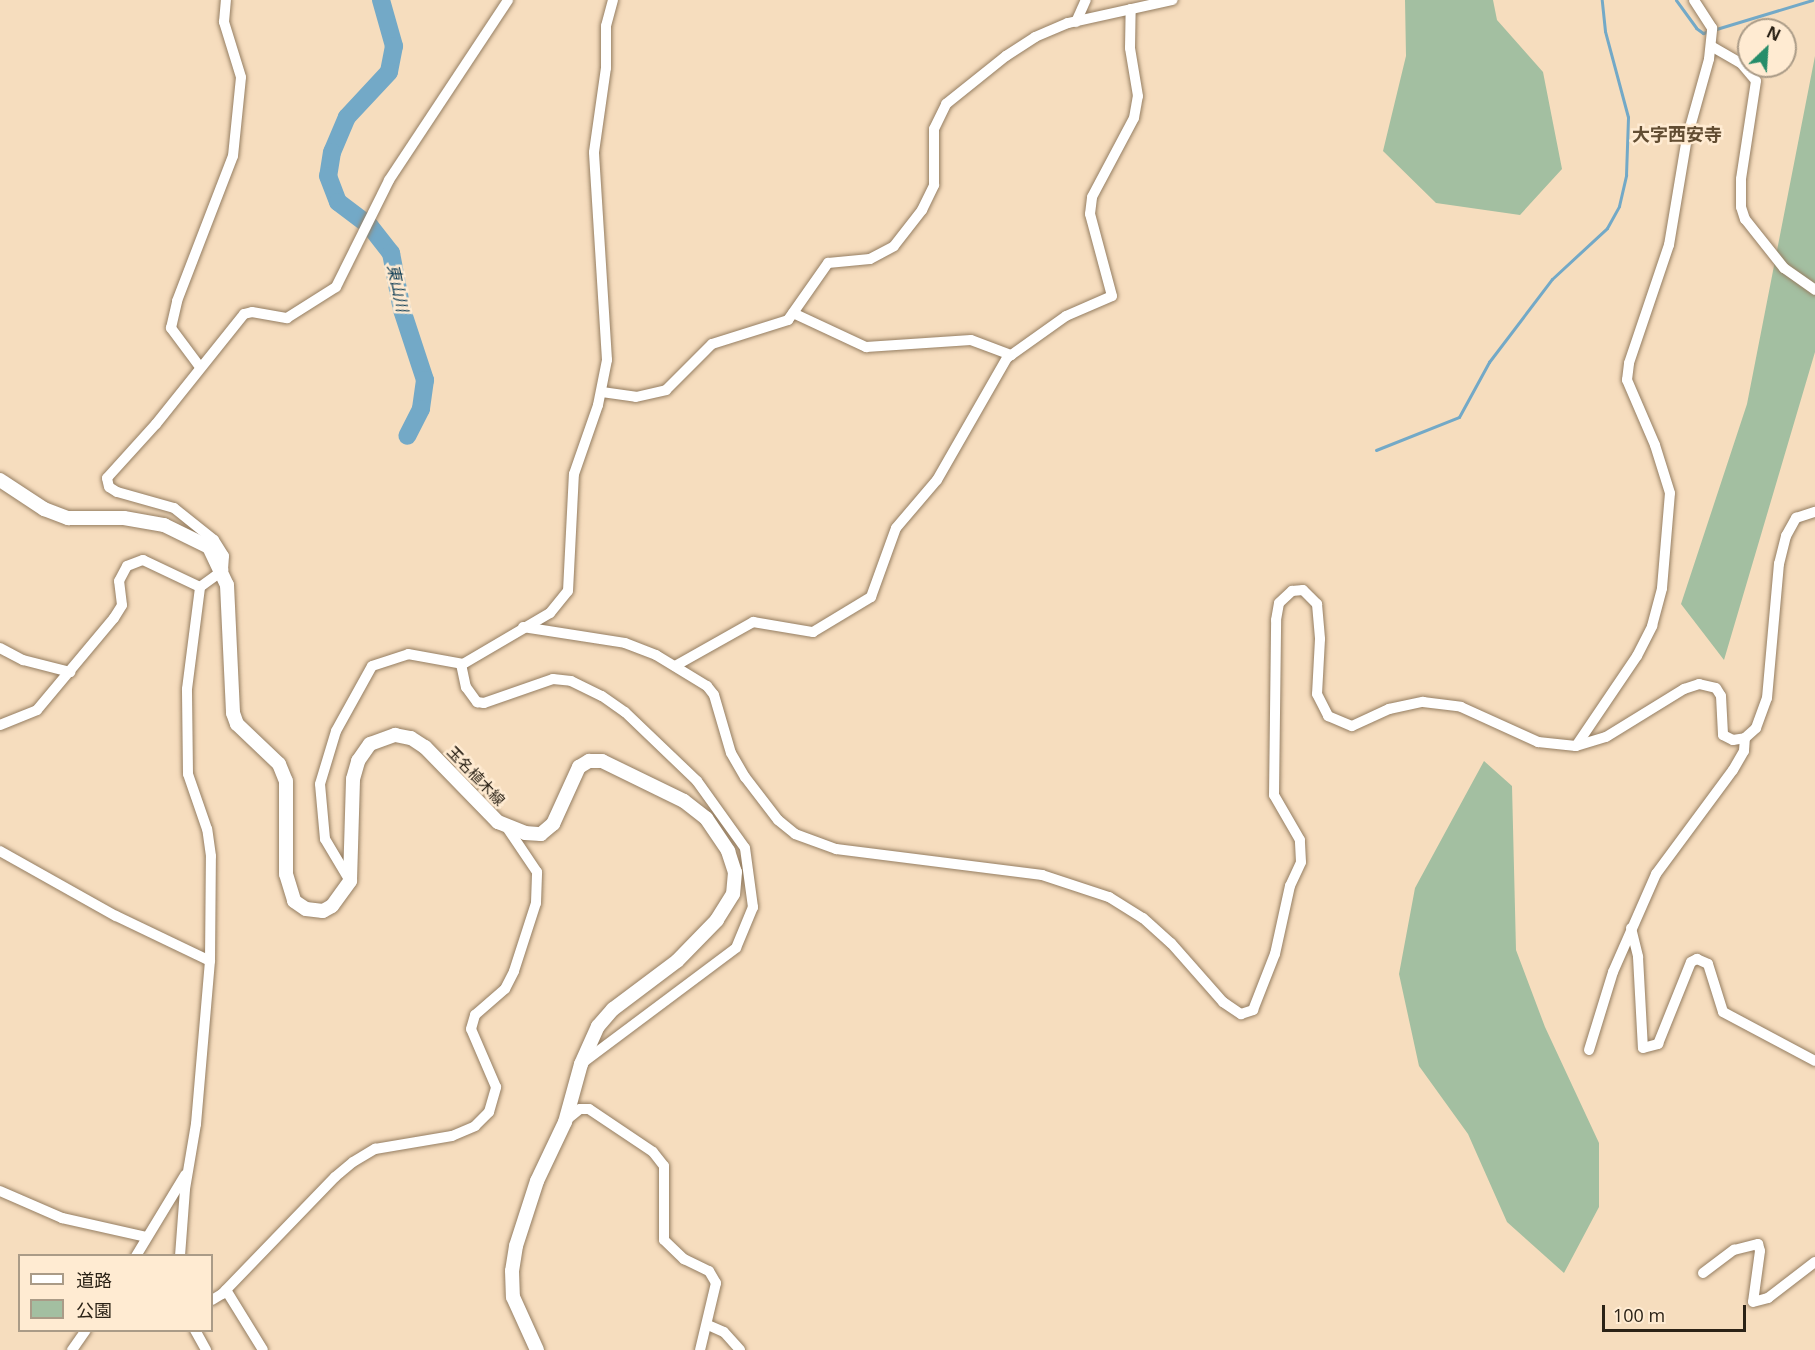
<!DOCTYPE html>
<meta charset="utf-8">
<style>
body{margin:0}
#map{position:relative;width:1815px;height:1350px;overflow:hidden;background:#f6ddbe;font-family:"Open Sans","Noto Sans JP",sans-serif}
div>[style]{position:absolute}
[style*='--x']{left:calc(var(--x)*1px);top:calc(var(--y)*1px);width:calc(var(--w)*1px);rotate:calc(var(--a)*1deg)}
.green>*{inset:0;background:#a3bfa1}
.stream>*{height:3px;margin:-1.5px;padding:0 1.5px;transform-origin:1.5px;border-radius:1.5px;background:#73a9c7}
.river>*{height:18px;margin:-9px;padding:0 9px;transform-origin:9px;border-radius:9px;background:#73a9c7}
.roads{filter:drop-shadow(0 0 2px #957e62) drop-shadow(0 0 2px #957e62)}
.minor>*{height:10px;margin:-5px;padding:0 5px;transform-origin:5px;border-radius:5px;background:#fff}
.major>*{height:14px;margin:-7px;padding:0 7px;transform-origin:7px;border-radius:7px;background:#fff}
span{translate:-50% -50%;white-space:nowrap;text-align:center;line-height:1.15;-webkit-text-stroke:5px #ffebd2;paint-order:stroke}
.street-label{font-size:15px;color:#2b2216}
.water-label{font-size:16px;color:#154158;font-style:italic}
.quarter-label{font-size:18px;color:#624d32;font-weight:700}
.legend{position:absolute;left:18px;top:1254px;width:195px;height:78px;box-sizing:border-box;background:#ffebd2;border:2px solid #aa9b87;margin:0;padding:8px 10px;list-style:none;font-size:18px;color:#2b2216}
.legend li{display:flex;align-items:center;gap:12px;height:30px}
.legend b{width:30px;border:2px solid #aa9b87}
.north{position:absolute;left:1737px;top:18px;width:60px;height:60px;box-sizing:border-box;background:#ffebd2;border:2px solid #aa9b87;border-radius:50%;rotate:25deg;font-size:16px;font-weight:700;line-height:24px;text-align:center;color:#2b2216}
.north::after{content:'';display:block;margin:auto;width:21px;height:27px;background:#268d6a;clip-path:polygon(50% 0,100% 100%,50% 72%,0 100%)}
.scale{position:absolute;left:1602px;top:1305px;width:144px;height:27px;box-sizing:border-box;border:3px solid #2b2216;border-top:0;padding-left:8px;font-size:18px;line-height:21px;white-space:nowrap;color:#2b2216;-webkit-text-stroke:4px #ffebd2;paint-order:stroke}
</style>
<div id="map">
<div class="green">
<i style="clip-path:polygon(1405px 0,1493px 0,1497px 20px,1543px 72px,1562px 169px,1520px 215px,1436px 203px,1383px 151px,1406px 56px)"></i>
<i style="clip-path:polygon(1815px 56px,1815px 352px,1724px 660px,1681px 604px,1747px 404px)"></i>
<i style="clip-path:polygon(1484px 761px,1512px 786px,1516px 950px,1545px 1027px,1599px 1143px,1599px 1207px,1564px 1273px,1507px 1222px,1468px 1134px,1419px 1066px,1399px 974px,1415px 888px)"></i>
</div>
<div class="stream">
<i style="--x:1676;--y:0;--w:34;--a:54"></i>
<i style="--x:1696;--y:28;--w:9;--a:36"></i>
<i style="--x:1703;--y:33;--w:114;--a:-16.8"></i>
<i style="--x:1376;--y:450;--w:89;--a:-21.7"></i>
<i style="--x:1459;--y:417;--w:63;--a:-61.4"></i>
<i style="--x:1489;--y:362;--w:104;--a:-52.8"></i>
<i style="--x:1552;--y:279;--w:75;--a:-42.8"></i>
<i style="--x:1607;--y:228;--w:25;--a:-61"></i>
<i style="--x:1619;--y:206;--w:32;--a:-77"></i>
<i style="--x:1626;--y:175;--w:58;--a:-88"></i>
<i style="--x:1628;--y:117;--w:89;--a:-105"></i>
<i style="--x:1605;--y:31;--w:31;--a:-96"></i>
</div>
<div class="river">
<i style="--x:381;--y:0;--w:48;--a:74.2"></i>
<i style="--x:394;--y:46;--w:26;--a:101"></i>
<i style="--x:389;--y:72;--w:62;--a:133"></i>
<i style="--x:347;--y:117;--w:38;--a:113"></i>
<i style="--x:332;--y:152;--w:24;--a:99"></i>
<i style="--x:328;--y:176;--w:28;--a:69"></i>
<i style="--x:338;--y:202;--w:39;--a:37"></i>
<i style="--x:369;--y:225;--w:36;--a:52"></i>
<i style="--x:391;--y:253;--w:58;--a:79.1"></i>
<i style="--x:402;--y:310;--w:74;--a:71.8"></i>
<i style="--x:425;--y:380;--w:29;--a:98"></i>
<i style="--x:421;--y:409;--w:30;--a:117"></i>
</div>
<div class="roads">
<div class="minor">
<i style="--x:1076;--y:22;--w:24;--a:-66"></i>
<i style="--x:1711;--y:46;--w:34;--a:30"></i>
<i style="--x:1741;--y:63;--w:23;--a:50"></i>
<i style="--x:1756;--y:81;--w:99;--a:98.7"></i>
<i style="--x:1741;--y:179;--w:28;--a:90"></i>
<i style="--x:1741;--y:207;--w:13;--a:72"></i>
<i style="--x:1745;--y:219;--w:63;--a:51.5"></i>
<i style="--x:1784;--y:268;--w:38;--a:35"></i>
<i style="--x:793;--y:313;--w:81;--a:25"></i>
<i style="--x:866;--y:347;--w:105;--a:-3.8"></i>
<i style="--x:971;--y:340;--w:43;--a:20.6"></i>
<i style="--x:200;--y:367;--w:49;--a:-126.6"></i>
<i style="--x:171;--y:328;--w:28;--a:-77"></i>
<i style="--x:177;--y:301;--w:155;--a:-68.9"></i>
<i style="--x:233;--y:156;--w:79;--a:-84.2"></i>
<i style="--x:241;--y:77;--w:58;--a:-107.2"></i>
<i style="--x:224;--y:22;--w:22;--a:-85"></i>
<i style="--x:602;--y:392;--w:34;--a:8"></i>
<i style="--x:636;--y:397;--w:31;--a:-13"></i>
<i style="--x:666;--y:390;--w:65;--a:-45"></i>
<i style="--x:712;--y:344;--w:80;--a:-17.5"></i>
<i style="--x:788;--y:320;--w:70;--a:-54.9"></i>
<i style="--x:828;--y:263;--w:42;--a:-5.4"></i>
<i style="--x:870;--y:259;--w:27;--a:-28"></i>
<i style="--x:894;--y:246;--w:46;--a:-52.1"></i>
<i style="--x:922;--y:210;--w:28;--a:-64"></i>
<i style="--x:934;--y:185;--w:56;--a:-90"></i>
<i style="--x:934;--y:129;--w:28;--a:-64"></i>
<i style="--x:946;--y:104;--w:77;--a:-38.7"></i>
<i style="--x:1006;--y:56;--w:35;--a:-33"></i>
<i style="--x:1035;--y:37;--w:36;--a:-23"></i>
<i style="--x:1068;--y:23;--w:107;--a:-12.4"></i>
<i style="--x:523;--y:627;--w:103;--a:8.9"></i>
<i style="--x:625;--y:643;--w:33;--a:21"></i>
<i style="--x:656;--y:655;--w:60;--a:31.3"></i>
<i style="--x:707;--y:686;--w:11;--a:52"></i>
<i style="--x:714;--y:695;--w:60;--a:73.7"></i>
<i style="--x:731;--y:753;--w:28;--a:60"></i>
<i style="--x:745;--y:777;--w:54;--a:52.5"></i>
<i style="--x:778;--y:820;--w:22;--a:39"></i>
<i style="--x:795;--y:834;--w:44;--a:20.1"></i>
<i style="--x:836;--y:849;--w:208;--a:7.2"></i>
<i style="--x:1042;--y:875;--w:71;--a:18.2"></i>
<i style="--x:1109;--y:897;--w:40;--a:32"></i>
<i style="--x:1143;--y:918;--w:38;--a:42"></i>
<i style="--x:1171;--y:943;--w:79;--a:48.6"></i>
<i style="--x:1223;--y:1002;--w:22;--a:34"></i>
<i style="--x:1241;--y:1014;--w:13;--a:-18"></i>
<i style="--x:1253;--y:1010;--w:60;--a:-68.6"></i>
<i style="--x:1275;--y:954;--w:70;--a:-77.6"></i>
<i style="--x:1290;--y:886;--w:26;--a:-65"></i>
<i style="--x:1301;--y:862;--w:22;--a:-93"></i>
<i style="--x:1300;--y:840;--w:52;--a:-120"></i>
<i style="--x:1274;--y:795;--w:175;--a:-89.3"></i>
<i style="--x:1276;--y:620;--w:17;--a:-80"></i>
<i style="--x:1279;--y:603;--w:18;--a:-43"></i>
<i style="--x:1292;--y:591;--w:11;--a:-5"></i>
<i style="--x:1303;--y:590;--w:20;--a:45"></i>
<i style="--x:1317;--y:604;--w:35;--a:85"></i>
<i style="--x:1320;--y:639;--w:55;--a:93.1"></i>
<i style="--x:1317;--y:694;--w:25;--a:63"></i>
<i style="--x:1328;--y:716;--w:26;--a:23"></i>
<i style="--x:1352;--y:726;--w:41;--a:-24.7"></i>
<i style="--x:1389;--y:709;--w:35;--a:-12"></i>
<i style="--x:1423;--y:702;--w:38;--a:7"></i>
<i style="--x:1461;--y:707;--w:85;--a:24.4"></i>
<i style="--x:1538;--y:742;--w:38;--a:6"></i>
<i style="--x:1576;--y:746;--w:31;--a:-17"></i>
<i style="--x:1606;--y:737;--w:92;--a:-31.6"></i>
<i style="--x:1684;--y:689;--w:16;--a:-18"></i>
<i style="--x:1699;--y:684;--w:17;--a:13"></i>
<i style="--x:1716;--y:688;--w:9;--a:58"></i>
<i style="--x:1721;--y:696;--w:39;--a:87"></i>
<i style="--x:1723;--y:735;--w:11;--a:27"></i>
<i style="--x:1733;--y:740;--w:12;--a:-9"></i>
<i style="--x:1745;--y:738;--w:15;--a:-42"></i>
<i style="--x:1756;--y:728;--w:32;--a:-70"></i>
<i style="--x:1767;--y:698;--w:135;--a:-84.9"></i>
<i style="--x:1779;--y:564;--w:29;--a:-76"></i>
<i style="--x:1786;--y:536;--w:21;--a:-61"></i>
<i style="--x:1796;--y:518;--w:20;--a:-18"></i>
<i style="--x:0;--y:648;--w:26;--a:28"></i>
<i style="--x:23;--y:660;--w:49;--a:14.3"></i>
<i style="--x:461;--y:664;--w:24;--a:78"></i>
<i style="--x:466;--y:687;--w:19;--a:54"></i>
<i style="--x:477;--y:702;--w:7;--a:8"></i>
<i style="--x:484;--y:703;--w:73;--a:-19.2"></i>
<i style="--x:553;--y:679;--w:18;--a:6"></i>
<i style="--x:571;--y:681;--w:34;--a:26"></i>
<i style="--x:602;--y:696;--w:28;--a:35"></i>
<i style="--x:625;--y:712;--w:100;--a:43.8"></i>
<i style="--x:697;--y:781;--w:82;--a:54.4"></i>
<i style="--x:745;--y:848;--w:60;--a:82.3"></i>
<i style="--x:753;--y:907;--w:44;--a:112.5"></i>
<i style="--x:736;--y:948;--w:194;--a:143.2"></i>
<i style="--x:675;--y:666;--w:90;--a:-29.4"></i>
<i style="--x:753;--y:622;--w:61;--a:9.5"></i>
<i style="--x:813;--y:632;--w:68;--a:-31.1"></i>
<i style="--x:871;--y:597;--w:73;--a:-70.1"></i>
<i style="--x:896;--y:528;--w:63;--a:-49.5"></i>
<i style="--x:937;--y:480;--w:141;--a:-60.2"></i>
<i style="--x:1007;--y:358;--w:72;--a:-35.4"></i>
<i style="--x:1066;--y:316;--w:50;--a:-23.5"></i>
<i style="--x:1112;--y:296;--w:85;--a:-105"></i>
<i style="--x:1090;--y:214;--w:17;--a:-83"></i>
<i style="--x:1092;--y:197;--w:89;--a:-62"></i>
<i style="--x:1134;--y:118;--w:22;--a:-80"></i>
<i style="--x:1138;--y:96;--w:49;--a:-99.5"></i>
<i style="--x:1130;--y:48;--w:39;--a:-89"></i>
<i style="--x:0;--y:725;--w:40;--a:-22"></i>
<i style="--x:37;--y:710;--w:120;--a:-50.1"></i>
<i style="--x:114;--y:618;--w:15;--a:-58"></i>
<i style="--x:122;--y:605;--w:24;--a:-97"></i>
<i style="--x:119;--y:581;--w:17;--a:-62"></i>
<i style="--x:127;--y:566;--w:17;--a:-21"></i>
<i style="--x:143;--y:560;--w:63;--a:25.3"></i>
<i style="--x:1576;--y:746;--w:109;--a:-55.9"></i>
<i style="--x:1637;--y:656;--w:34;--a:-63"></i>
<i style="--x:1652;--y:626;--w:39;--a:-75"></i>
<i style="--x:1662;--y:588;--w:95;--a:-85.2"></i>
<i style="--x:1670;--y:493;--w:50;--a:-107.4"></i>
<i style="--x:1655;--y:445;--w:71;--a:-113.3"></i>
<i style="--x:1627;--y:380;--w:17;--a:-83"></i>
<i style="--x:1629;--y:363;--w:125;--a:-71.3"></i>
<i style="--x:1669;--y:245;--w:109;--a:-80.5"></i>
<i style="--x:1687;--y:138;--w:82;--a:-74.4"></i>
<i style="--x:1709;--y:59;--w:31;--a:-84"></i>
<i style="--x:1712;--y:28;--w:33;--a:-123"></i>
<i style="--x:0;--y:851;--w:133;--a:29.3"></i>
<i style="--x:116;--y:916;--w:104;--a:25.6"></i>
<i style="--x:350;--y:881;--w:49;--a:-120.8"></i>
<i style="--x:325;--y:839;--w:55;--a:-95.2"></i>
<i style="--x:320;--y:784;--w:55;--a:-73.2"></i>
<i style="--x:336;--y:731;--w:74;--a:-61"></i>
<i style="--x:372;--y:666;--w:38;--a:-18"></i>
<i style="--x:408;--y:654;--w:56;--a:10.3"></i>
<i style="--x:463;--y:664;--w:101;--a:-30.4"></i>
<i style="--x:550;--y:613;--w:28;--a:-51"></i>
<i style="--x:568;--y:591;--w:117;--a:-87.1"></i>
<i style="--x:574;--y:474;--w:73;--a:-70.8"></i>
<i style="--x:598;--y:405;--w:46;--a:-78.7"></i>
<i style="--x:607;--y:360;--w:208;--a:-93.6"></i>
<i style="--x:594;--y:152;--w:85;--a:-81.9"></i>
<i style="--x:606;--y:68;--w:42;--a:-90"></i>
<i style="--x:606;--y:26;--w:27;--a:-75"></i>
<i style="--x:1631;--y:928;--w:30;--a:76"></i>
<i style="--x:1638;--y:957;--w:91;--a:86.9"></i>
<i style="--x:1643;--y:1048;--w:16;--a:-15"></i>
<i style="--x:1658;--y:1044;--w:88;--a:-68.1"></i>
<i style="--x:1691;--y:962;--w:7;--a:-27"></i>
<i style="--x:1697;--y:959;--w:12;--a:24"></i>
<i style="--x:1708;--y:964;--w:50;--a:72.6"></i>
<i style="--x:1723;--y:1012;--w:104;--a:28"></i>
<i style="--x:1589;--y:1050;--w:82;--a:-72.9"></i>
<i style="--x:1613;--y:972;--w:107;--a:-66.3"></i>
<i style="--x:1656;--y:874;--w:129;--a:-53.5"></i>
<i style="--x:1733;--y:770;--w:22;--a:-60"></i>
<i style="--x:1744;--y:751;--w:13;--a:-86"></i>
<i style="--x:565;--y:1121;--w:19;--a:-39"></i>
<i style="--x:580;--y:1109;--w:9;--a:0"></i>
<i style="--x:589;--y:1109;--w:77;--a:33.9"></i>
<i style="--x:653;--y:1152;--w:18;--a:52"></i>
<i style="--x:664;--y:1166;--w:74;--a:90"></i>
<i style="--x:664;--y:1240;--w:28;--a:44"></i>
<i style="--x:684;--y:1259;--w:28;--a:26"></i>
<i style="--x:709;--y:1271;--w:14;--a:60"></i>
<i style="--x:716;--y:1283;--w:69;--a:103.4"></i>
<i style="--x:0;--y:1191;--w:68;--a:23.5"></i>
<i style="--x:62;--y:1218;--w:86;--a:12.7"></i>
<i style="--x:136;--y:1256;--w:95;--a:-58.8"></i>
<i style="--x:180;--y:1256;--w:67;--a:-85.7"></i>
<i style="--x:185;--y:1189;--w:66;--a:-80.4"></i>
<i style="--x:196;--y:1124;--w:164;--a:-85.1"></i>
<i style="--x:210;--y:961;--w:105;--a:-89.5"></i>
<i style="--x:211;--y:856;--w:27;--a:-98"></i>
<i style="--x:207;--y:829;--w:58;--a:-109.1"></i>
<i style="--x:188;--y:774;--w:85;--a:-90.7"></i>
<i style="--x:187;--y:689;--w:103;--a:-82.7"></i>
<i style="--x:200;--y:587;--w:29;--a:-36"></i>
<i style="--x:223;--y:570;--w:14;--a:-86"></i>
<i style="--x:224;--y:556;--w:19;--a:-122"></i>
<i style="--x:214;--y:540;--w:51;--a:-141.3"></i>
<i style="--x:174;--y:508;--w:59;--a:-164.3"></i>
<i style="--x:117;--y:492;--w:9;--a:-148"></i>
<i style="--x:109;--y:487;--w:9;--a:-103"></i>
<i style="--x:107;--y:478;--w:73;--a:-47.8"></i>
<i style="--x:156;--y:424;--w:141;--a:-51.3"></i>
<i style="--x:244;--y:314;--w:8;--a:-14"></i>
<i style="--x:252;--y:312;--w:36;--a:10"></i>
<i style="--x:287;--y:318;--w:58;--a:-32.3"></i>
<i style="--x:336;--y:287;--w:119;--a:-63.6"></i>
<i style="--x:389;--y:180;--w:216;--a:-56.5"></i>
<i style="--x:1703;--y:1273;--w:39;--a:-37"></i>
<i style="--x:1734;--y:1250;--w:25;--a:-14"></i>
<i style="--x:1758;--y:1244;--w:7;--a:74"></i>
<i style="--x:1760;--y:1251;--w:51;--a:97.8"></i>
<i style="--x:1753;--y:1302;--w:16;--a:-15"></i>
<i style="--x:1768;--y:1298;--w:59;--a:-37.5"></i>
<i style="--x:226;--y:1290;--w:70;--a:58.3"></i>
<i style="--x:212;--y:1300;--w:12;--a:-31"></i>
<i style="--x:222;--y:1294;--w:163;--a:-46"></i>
<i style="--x:335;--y:1177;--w:23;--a:-40"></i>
<i style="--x:353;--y:1162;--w:26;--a:-31"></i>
<i style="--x:375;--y:1149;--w:78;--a:-9.6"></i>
<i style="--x:452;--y:1136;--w:25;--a:-23"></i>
<i style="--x:475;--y:1126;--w:20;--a:-45"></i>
<i style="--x:489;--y:1112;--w:26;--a:-74"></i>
<i style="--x:496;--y:1087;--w:63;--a:-113.3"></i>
<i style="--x:471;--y:1029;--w:15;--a:-74"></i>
<i style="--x:475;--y:1015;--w:40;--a:-41"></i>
<i style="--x:505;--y:989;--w:20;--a:-63"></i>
<i style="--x:514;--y:971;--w:71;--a:-72.1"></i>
<i style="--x:536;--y:903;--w:31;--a:-88"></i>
<i style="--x:537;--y:872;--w:52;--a:-124"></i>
<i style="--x:708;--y:1325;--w:17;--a:24"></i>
<i style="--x:724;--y:1332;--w:24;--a:48"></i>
<i style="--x:195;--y:1330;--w:23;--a:61"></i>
<i style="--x:72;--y:1350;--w:24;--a:-55"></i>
</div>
<div class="major">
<i style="--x:0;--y:480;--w:53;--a:33.4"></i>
<i style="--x:44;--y:509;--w:26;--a:21"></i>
<i style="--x:68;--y:518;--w:56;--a:0"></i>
<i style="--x:124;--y:518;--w:41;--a:9.9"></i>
<i style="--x:164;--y:525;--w:50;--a:26.1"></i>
<i style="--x:209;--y:547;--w:42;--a:64.7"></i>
<i style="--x:227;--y:585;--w:128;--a:87.3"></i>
<i style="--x:233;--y:713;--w:12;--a:70"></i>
<i style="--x:237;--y:724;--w:58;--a:43.6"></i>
<i style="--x:279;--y:764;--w:18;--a:68"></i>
<i style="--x:286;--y:781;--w:93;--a:90"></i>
<i style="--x:286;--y:874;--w:28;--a:73"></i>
<i style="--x:294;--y:901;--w:14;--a:34"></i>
<i style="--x:306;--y:909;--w:17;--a:7"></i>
<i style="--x:323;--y:911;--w:10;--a:-29"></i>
<i style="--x:332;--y:906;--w:31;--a:-54"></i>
<i style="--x:350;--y:881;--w:102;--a:-88.3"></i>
<i style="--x:353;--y:779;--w:19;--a:-74"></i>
<i style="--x:358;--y:761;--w:21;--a:-55"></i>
<i style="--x:370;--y:744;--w:27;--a:-20"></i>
<i style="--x:395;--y:735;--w:16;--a:11"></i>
<i style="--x:411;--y:738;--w:17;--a:33"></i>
<i style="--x:425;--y:747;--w:105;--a:45.8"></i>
<i style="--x:498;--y:822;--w:29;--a:22"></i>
<i style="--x:525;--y:833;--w:16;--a:4"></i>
<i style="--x:541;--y:834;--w:16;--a:-40"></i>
<i style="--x:553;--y:824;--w:63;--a:-65.5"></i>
<i style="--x:579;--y:767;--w:12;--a:-31"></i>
<i style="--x:589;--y:761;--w:13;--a:0"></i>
<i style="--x:602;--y:761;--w:91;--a:26"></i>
<i style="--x:684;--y:801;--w:28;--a:38"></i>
<i style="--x:706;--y:818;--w:40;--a:56"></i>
<i style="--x:728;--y:851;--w:22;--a:72"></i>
<i style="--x:735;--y:872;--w:22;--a:95"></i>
<i style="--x:733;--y:894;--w:31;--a:122"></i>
<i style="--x:717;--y:920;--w:57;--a:134.3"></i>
<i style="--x:677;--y:961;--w:80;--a:143.1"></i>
<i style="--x:613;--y:1009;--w:23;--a:131"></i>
<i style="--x:598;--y:1026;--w:42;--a:114.1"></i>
<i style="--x:581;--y:1064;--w:60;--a:105.4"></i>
<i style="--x:565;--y:1122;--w:65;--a:115.4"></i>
<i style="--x:537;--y:1181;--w:68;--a:107.9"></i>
<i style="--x:516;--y:1246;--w:25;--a:99"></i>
<i style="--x:512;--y:1271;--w:26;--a:88"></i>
<i style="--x:513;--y:1297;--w:58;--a:65.6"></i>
</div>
</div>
<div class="street-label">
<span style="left:476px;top:776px;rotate:46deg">玉名植木線</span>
</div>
<div class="water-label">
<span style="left:398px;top:288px;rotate:78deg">東山川</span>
</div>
<div class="quarter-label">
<span style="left:1677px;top:134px">大字西安寺</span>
</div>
<ul class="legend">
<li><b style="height:8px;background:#fff"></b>道路</li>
<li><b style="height:16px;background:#a3bfa1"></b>公園</li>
</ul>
<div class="north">N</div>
<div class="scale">100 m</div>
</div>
